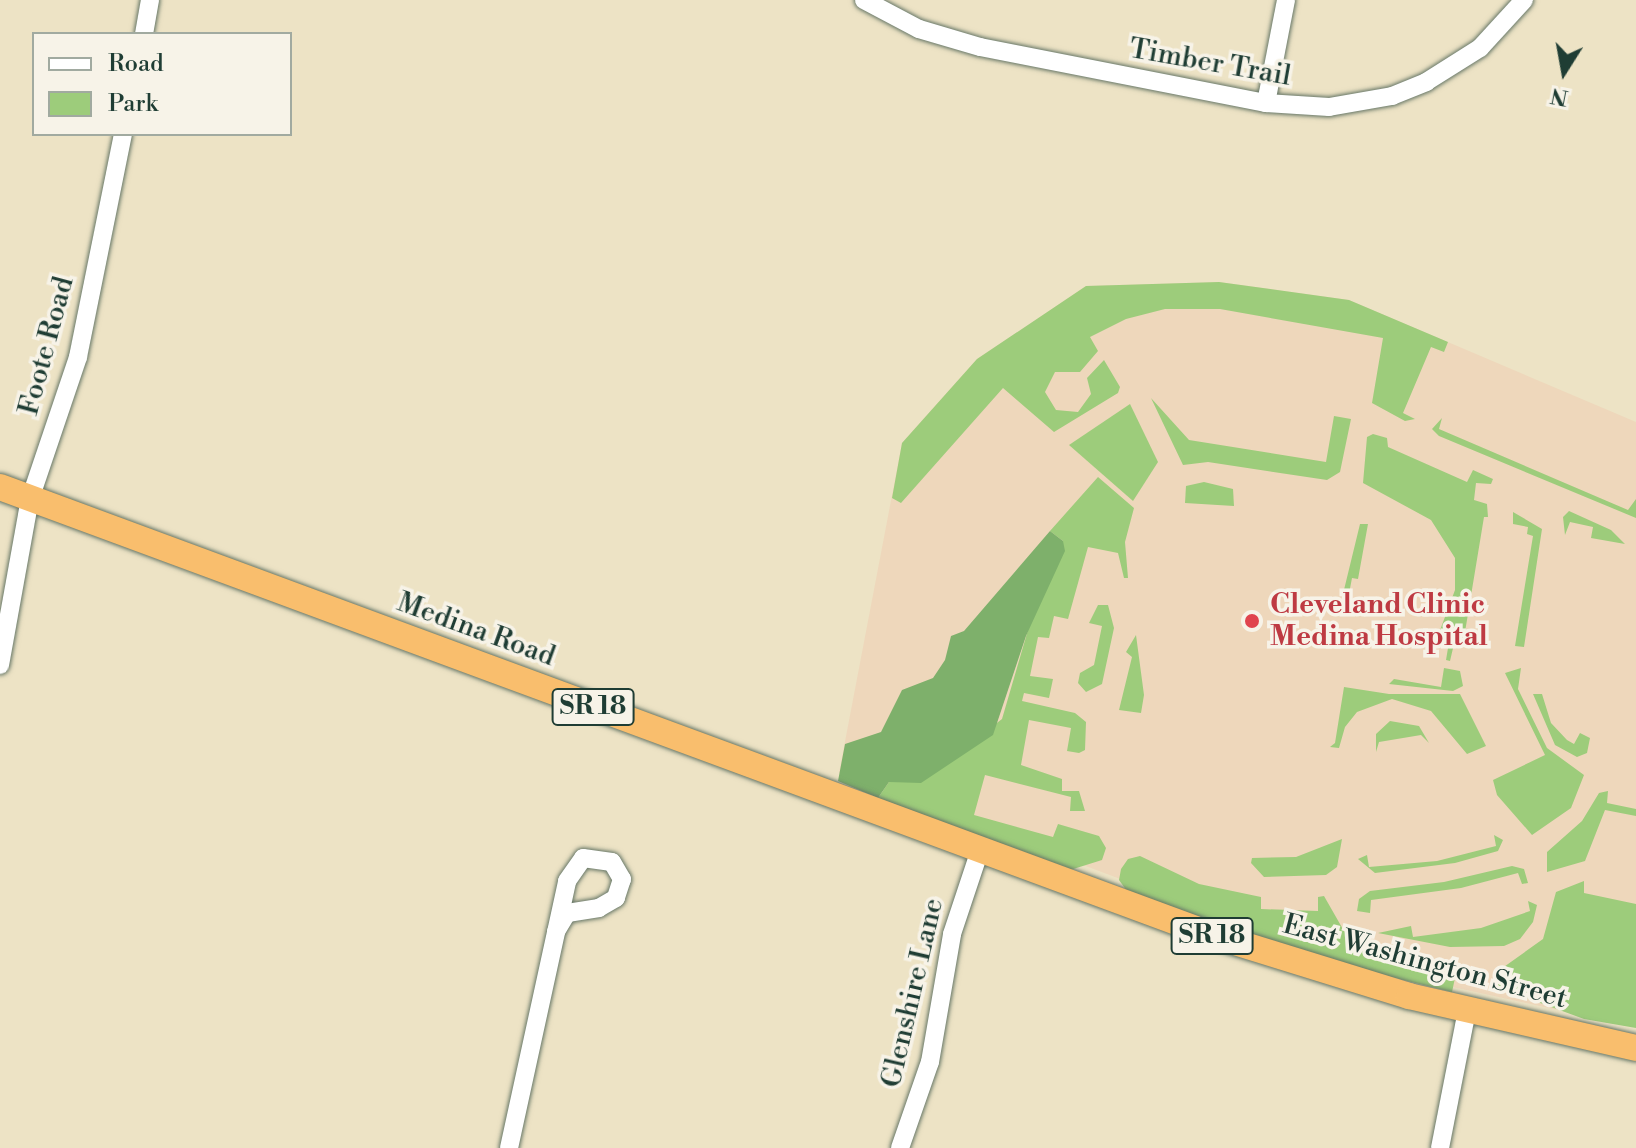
<!DOCTYPE html>
<style>
body{margin:0}
#map{position:relative;width:1636px;height:1148px;overflow:hidden;background:#ede3c5;font-family:"Libre Bodoni",serif}
div>[style]{position:absolute}
[style*='--x']{left:calc(var(--x)*1px);top:calc(var(--y)*1px);width:calc(var(--w)*1px);rotate:calc(var(--a)*1deg)}
.built>*{inset:0;background:#eed7bb}
.green>*{inset:0;background:#9dcc7b}
.forest>*{inset:0;background:#7eb06b}
.roads{filter:drop-shadow(0 0 2px #677767) drop-shadow(0 0 2px #677767)}
.minor>*{height:18px;margin:-9px;padding:0 9px;transform-origin:9px;border-radius:9px;background:#fff}
.highway>*{height:26px;margin:-13px;padding:0 13px;transform-origin:13px;border-radius:13px;background:#f9be6d}
.dots>*{width:22px;height:22px;translate:-50% -50%;box-sizing:border-box;border:4px solid #f7f3e8;border-radius:50%}
span{translate:-50% -50%;white-space:nowrap;text-align:center;line-height:1.15;-webkit-text-stroke:7px #f7f3e8;paint-order:stroke}
.shield-label span{padding:2px 6px;background:#f7f3e8;border:2px solid;border-radius:6px;-webkit-text-stroke-width:0}
.shield-label{font-size:26px;color:#1f3d34;font-weight:700}
.street-label{font-size:28px;color:#1f3d34}
.health-label{font-size:28px;color:#be3a42;font-weight:700}
.left{translate:0 -50%;text-align:left}
.legend{position:absolute;left:32px;top:32px;width:260px;height:104px;box-sizing:border-box;background:#f7f3e8;border:2px solid #a1aaa0;margin:0;padding:10px 14px;list-style:none;font-size:24px;color:#1f3d34}
.legend li{display:flex;align-items:center;gap:16px;height:40px}
.legend b{width:40px;border:2px solid #a1aaa0}
.north{position:absolute;left:1524px;top:32px;width:80px;height:80px;-webkit-text-stroke:6px #f7f3e8;paint-order:stroke;rotate:191deg;font-size:22px;font-weight:700;line-height:32px;text-align:center;color:#1f3d34}
.north::after{content:'';display:block;margin:auto;width:28px;height:36px;background:#1f3d34;clip-path:polygon(50% 0,100% 100%,50% 72%,0 100%)}
</style>
<div id="map">
<div class="built">
<i style="clip-path:polygon(1219px 282px,1349px 300px,1636px 422px,1636px 1027px,1398px 975px,1147px 889px,839px 773px,902px 443px,977px 359px,1086px 286px)"></i>
</div>
<div class="green">
<i style="clip-path:polygon(1219px 282px,1349px 300px,1448px 342px,1444px 352px,1431px 347px,1403px 413px,1415px 419px,1405px 421px,1372px 403px,1383px 338px,1220px 309px,1165px 309px,1126px 319px,1090px 337px,1098px 351px,1080px 372px,1055px 372px,1045px 392px,1056px 410px,1078px 412px,1091px 394px,1087px 378px,1104px 360px,1120px 387px,1118px 393px,1054px 432px,1003px 388px,901px 503px,892px 498px,902px 443px,977px 359px,1086px 286px)"></i>
<i style="clip-path:polygon(1151px 398px,1189px 440px,1326px 462px,1334px 416px,1351px 419px,1340px 472px,1327px 480px,1208px 462px,1183px 465px)"></i>
<i style="clip-path:polygon(1130px 404px,1158px 462px,1133px 501px,1069px 445px)"></i>
<i style="clip-path:polygon(1442px 418px,1439px 429px,1628px 510px,1636px 499px,1636px 518px,1439px 436px,1432px 429px)"></i>
<i style="clip-path:polygon(1373px 434px,1387px 438px,1388px 447px,1467px 482px,1473px 470px,1493px 479px,1491px 484px,1476px 483px,1474px 500px,1487px 504px,1488px 517px,1484px 517px,1464px 638px,1454px 644px,1450px 661px,1446px 660px,1449px 642px,1436px 641px,1455px 590px,1455px 558px,1431px 520px,1363px 483px,1367px 437px)"></i>
<i style="clip-path:polygon(1098px 477px,1134px 508px,1125px 542px,1128px 578px,1124px 578px,1118px 553px,1088px 547px,1068px 619px,1054px 616px,1049px 638px,1038px 637px,1030px 676px,1053px 679px,1049px 698px,1024px 693px,1022px 701px,1075px 713px,1086px 722px,1085px 750px,1079px 753px,1067px 751px,1071px 728px,1029px 720px,1021px 765px,1062px 779px,1062px 791px,1079px 791px,1085px 811px,1070px 811px,1071px 797px,985px 775px,974px 815px,1053px 837px,1058px 824px,1099px 836px,1106px 848px,1102px 860px,1070px 870px,878px 798px,889px 782px,921px 782px,1002px 719px,1028px 630px,1063px 541px,1050px 531px)"></i>
<i style="clip-path:polygon(1204px 482px,1233px 489px,1234px 506px,1185px 503px,1186px 486px)"></i>
<i style="clip-path:polygon(1569px 511px,1611px 530px,1625px 544px,1591px 538px,1593px 527px,1570px 522px,1565px 535px,1563px 517px)"></i>
<i style="clip-path:polygon(1513px 512px,1542px 529px,1524px 647px,1515px 646px,1533px 536px,1527px 534px,1528px 527px,1513px 524px)"></i>
<i style="clip-path:polygon(1360px 524px,1368px 524px,1358px 579px,1352px 578px,1348px 599px,1342px 598px)"></i>
<i style="clip-path:polygon(1098px 605px,1108px 605px,1114px 628px,1102px 684px,1086px 692px,1078px 683px,1080px 673px,1094px 665px,1102px 626px,1089px 623px)"></i>
<i style="clip-path:polygon(1136px 635px,1144px 695px,1141px 713px,1119px 710px,1132px 657px,1126px 652px)"></i>
<i style="clip-path:polygon(1444px 668px,1460px 671px,1463px 686px,1453px 691px,1389px 684px,1394px 679px,1441px 687px)"></i>
<i style="clip-path:polygon(1521px 668px,1518px 689px,1547px 748px,1584px 775px,1571px 808px,1532px 835px,1497px 795px,1493px 780px,1545px 755px,1505px 673px)"></i>
<i style="clip-path:polygon(1344px 687px,1389px 694px,1460px 694px,1486px 746px,1467px 754px,1431px 711px,1392px 699px,1357px 712px,1345px 727px,1339px 748px,1330px 747px,1335px 743px)"></i>
<i style="clip-path:polygon(1533px 694px,1542px 694px,1551px 723px,1567px 740px,1574px 744px,1580px 733px,1590px 738px,1587px 753px,1577px 757px,1555px 745px)"></i>
<i style="clip-path:polygon(1390px 721px,1419px 726px,1429px 743px,1421px 735px,1379px 742px,1376px 752px,1376px 734px)"></i>
<i style="clip-path:polygon(1608px 791px,1607px 803px,1636px 809px,1636px 816px,1605px 810px,1585px 861px,1547px 872px,1547px 852px,1582px 821px,1599px 793px)"></i>
<i style="clip-path:polygon(1494px 835px,1503px 840px,1498px 851px,1455px 863px,1375px 873px,1358px 859px,1367px 855px,1369px 867px,1437px 861px,1496px 846px)"></i>
<i style="clip-path:polygon(1342px 839px,1337px 867px,1326px 875px,1264px 877px,1251px 863px,1252px 858px,1296px 857px)"></i>
<i style="clip-path:polygon(1140px 856px,1199px 884px,1261px 897px,1261px 909px,1318px 911px,1318px 897px,1324px 896px,1344px 931px,1363px 950px,1383px 959px,1449px 968px,1455px 978px,1452px 992px,1322px 960px,1127px 891px,1119px 880px,1121px 869px,1128px 859px)"></i>
<i style="clip-path:polygon(1512px 866px,1524px 869px,1528px 883px,1522px 884px,1518px 873px,1461px 888px,1371px 900px,1370px 913px,1357px 911px,1359px 899px,1370px 891px,1444px 882px)"></i>
<i style="clip-path:polygon(1584px 881px,1584px 893px,1636px 904px,1636px 1028px,1584px 1019px,1497px 987px,1501px 969px,1543px 939px,1556px 892px)"></i>
<i style="clip-path:polygon(1528px 901px,1537px 905px,1533px 922px,1520px 939px,1504px 946px,1450px 947px,1378px 933px,1411px 926px,1413px 937px,1481px 928px,1530px 911px)"></i>
</div>
<div class="forest">
<i style="clip-path:polygon(1050px 531px,1063px 541px,1065px 551px,1026px 636px,993px 735px,921px 783px,889px 782px,878px 798px,838px 781px,845px 744px,881px 732px,902px 690px,933px 678px,945px 660px,951px 636px,964px 631px)"></i>
</div>
<div class="roads">
<div class="minor">
<i style="--x:864;--y:0;--w:62;--a:27.8"></i>
<i style="--x:919;--y:29;--w:64;--a:16.4"></i>
<i style="--x:980;--y:47;--w:291;--a:11.1"></i>
<i style="--x:1266;--y:103;--w:63;--a:3.6"></i>
<i style="--x:1329;--y:107;--w:64;--a:-9.9"></i>
<i style="--x:1392;--y:96;--w:37;--a:-22"></i>
<i style="--x:1426;--y:82;--w:64;--a:-32.2"></i>
<i style="--x:1480;--y:48;--w:65;--a:-47.5"></i>
<i style="--x:144;--y:34;--w:35;--a:-80"></i>
<i style="--x:1266;--y:103;--w:105;--a:-79"></i>
<i style="--x:0;--y:665;--w:169;--a:-79.8"></i>
<i style="--x:30;--y:499;--w:150;--a:-71.3"></i>
<i style="--x:78;--y:357;--w:227;--a:-78.6"></i>
<i style="--x:509;--y:1148;--w:273;--a:-77.7"></i>
<i style="--x:567;--y:881;--w:28;--a:-55"></i>
<i style="--x:583;--y:858;--w:29;--a:8"></i>
<i style="--x:612;--y:862;--w:20;--a:60"></i>
<i style="--x:622;--y:879;--w:20;--a:108"></i>
<i style="--x:616;--y:898;--w:20;--a:150"></i>
<i style="--x:599;--y:908;--w:32;--a:171"></i>
<i style="--x:567;--y:913;--w:21;--a:121"></i>
<i style="--x:900;--y:1148;--w:91;--a:-70.8"></i>
<i style="--x:930;--y:1062;--w:130;--a:-80.2"></i>
<i style="--x:952;--y:934;--w:89;--a:-71.6"></i>
<i style="--x:1440;--y:1148;--w:141;--a:-78.9"></i>
</div>
<div class="highway">
<i style="--x:0;--y:487;--w:1292;--a:20.29"></i>
<i style="--x:1212;--y:935;--w:206;--a:17.2"></i>
<i style="--x:1409;--y:996;--w:233;--a:12.9"></i>
</div>
</div>
<div class="dots">
<i style="left:1252px;top:621px;background:#e0444e"></i>
</div>
<div class="shield-label">
<span style="left:593px;top:707px">SR 18</span>
<span style="left:1212px;top:936px">SR 18</span>
</div>
<div class="street-label">
<span style="left:1210px;top:63px;rotate:10deg">Timber Trail</span>
<span style="left:47px;top:346px;rotate:-75deg">Foote Road</span>
<span style="left:476px;top:630px;rotate:20deg">Medina Road</span>
<span style="left:1425px;top:962px;rotate:15deg">East Washington Street</span>
<span style="left:913px;top:993px;rotate:-77deg">Glenshire Lane</span>
</div>
<div class="health-label">
<span class="left" style="left:1270px;top:621px">Cleveland Clinic<br>Medina Hospital</span>
</div>
<ul class="legend">
<li><b style="height:10px;background:#fff"></b>Road</li>
<li><b style="height:22px;background:#9dcc7b"></b>Park</li>
</ul>
<div class="north">N</div>
</div>
